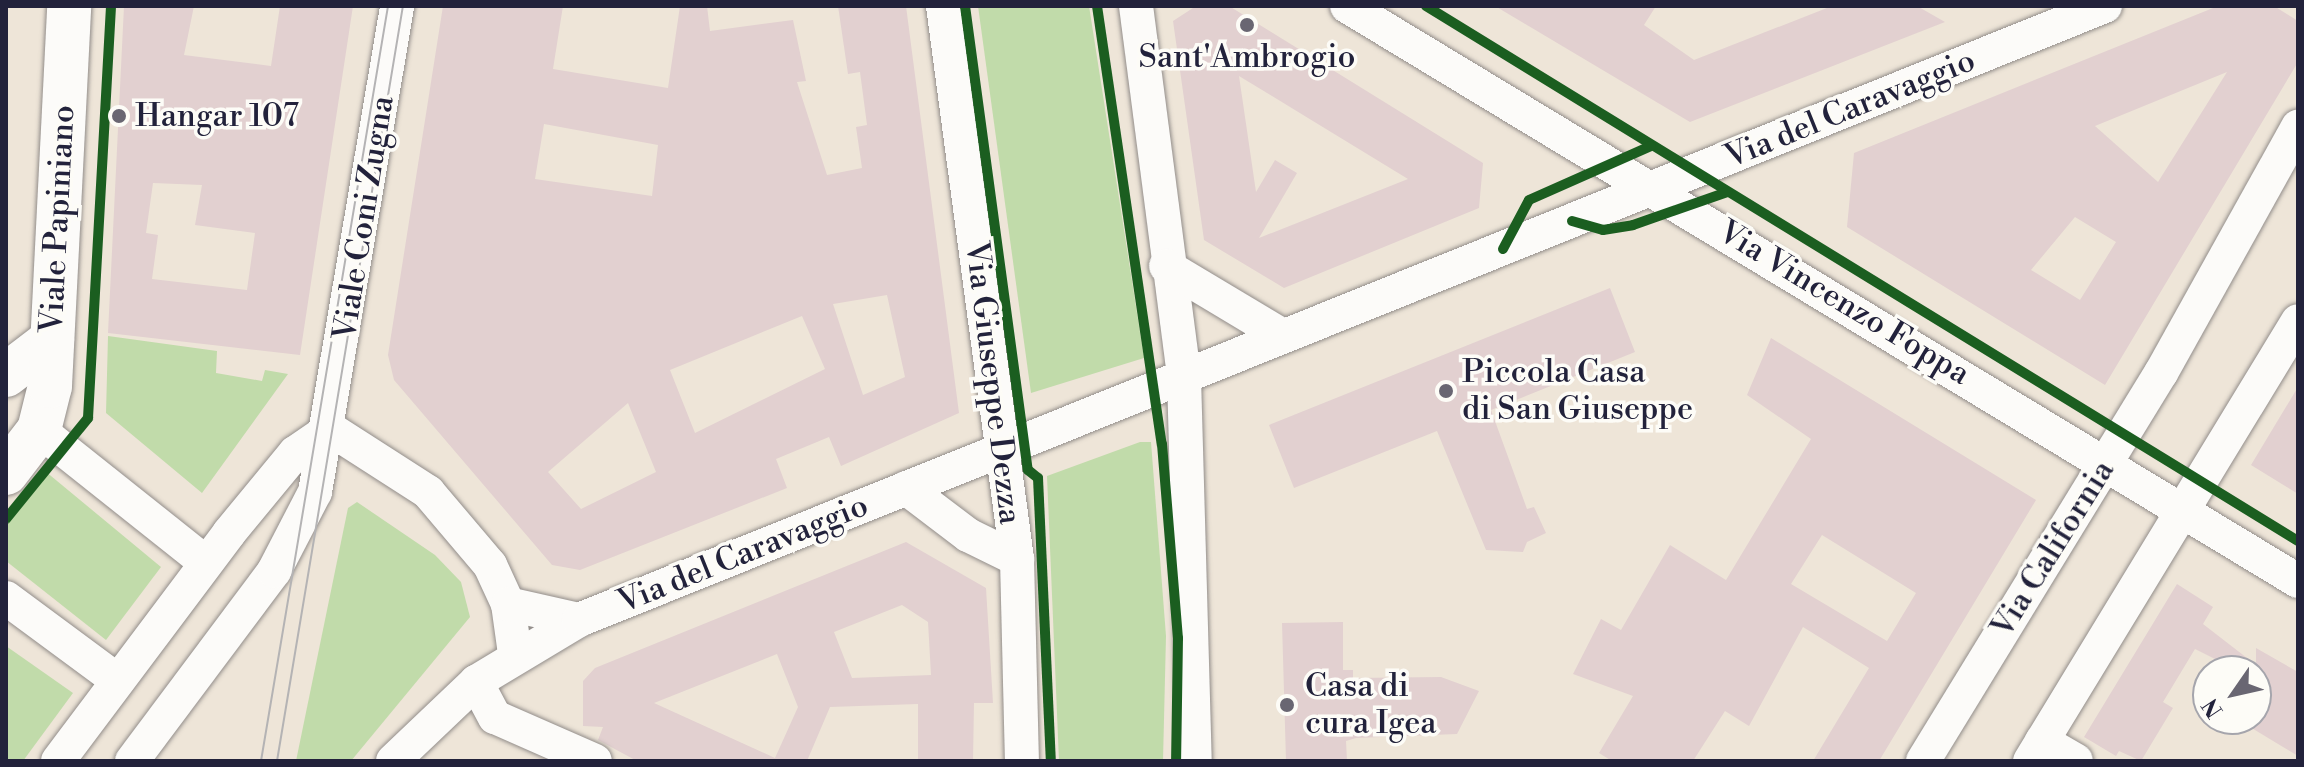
<!DOCTYPE html>
<style>
body{margin:0}
#map{position:relative;width:2304px;height:767px;overflow:hidden;background:#eee5d8;font-family:"Libre Bodoni",serif}
div>[style]{position:absolute}
[style*='--x']{left:calc(var(--x)*1px);top:calc(var(--y)*1px);width:calc(var(--w)*1px);rotate:calc(var(--a)*1deg)}
.green>*{inset:0;background:#c1dbaa}
.building>*{inset:0;background:#e2d0d0}
.roads{filter:drop-shadow(0 0 2px #928d8a) drop-shadow(0 0 2px #928d8a)}
.street>*{height:34px;margin:-17px;padding:0 17px;transform-origin:17px;border-radius:17px;background:#fcfbf9}
.secondary>*{height:44px;margin:-22px;padding:0 22px;transform-origin:22px;border-radius:22px;background:#fcfbf9}
.tram>*{height:2px;margin:-1px;padding:0 1px;transform-origin:1px;border-radius:1px;background:#b4b3b4}
.cycleway>*{height:10px;margin:-5px;padding:0 5px;transform-origin:5px;border-radius:5px;background:#1b5e20}
.dots>*{width:22px;height:22px;translate:-50% -50%;box-sizing:border-box;border:4px solid #fdfcf7;border-radius:50%}
span{translate:-50% -50%;white-space:nowrap;text-align:center;line-height:1.15;-webkit-text-stroke:7px #fdfcf7;paint-order:stroke}
.poi-label{font-size:32px;color:#22223b}
.left{translate:0 -50%;text-align:left}
.street-label{font-size:32px;color:#22223b}
.frame{position:absolute;inset:0;border:8px solid #22223b;pointer-events:none}
.north{position:absolute;left:2192px;top:655px;width:80px;height:80px;box-sizing:border-box;background:#fdfcf7;border:2px solid #a5a5ac;border-radius:50%;rotate:236deg;font-size:22px;font-weight:700;line-height:32px;text-align:center;color:#22223b}
.north::after{content:'';display:block;margin:auto;width:28px;height:36px;background:#696672;clip-path:polygon(50% 0,100% 100%,50% 72%,0 100%)}
</style>
<div id="map">
<div class="green">
<i style="clip-path:polygon(978px 6px,1089px 6px,1144px 358px,1031px 393px)"></i>
<i style="clip-path:polygon(108px 336px,217px 351px,216px 373px,262px 381px,265px 370px,288px 374px,202px 493px,106px 413px)"></i>
<i style="clip-path:polygon(1140px 442px,1151px 442px,1166px 636px,1163px 761px,1059px 761px,1047px 476px)"></i>
<i style="clip-path:polygon(45px 471px,161px 567px,106px 640px,6px 561px,6px 519px)"></i>
<i style="clip-path:polygon(357px 502px,435px 555px,461px 582px,470px 617px,351px 761px,296px 761px,348px 508px)"></i>
<i style="clip-path:polygon(6px 646px,73px 693px,23px 761px,6px 761px)"></i>
</div>
<div class="building">
<i style="clip-path:polygon(evenodd,124px 6px,194px 6px,184px 55px,271px 66px,280px 6px,353px 6px,300px 355px,108px 333px,124px 6px,153px 183px,202px 185px,195px 225px,255px 233px,247px 290px,152px 279px,158px 235px,146px 233px,153px 183px)"></i>
<i style="clip-path:polygon(evenodd,443px 6px,563px 6px,553px 69px,668px 88px,680px 6px,707px 6px,710px 31px,793px 20px,806px 81px,797px 82px,827px 175px,862px 168px,856px 127px,867px 125px,860px 72px,848px 74px,838px 6px,906px 6px,959px 413px,841px 466px,829px 437px,776px 459px,787px 488px,580px 570px,552px 565px,394px 380px,388px 355px,443px 6px,544px 124px,658px 145px,652px 196px,535px 179px,544px 124px,443px 6px,887px 295px,905px 377px,863px 395px,833px 304px,887px 295px,443px 6px,802px 316px,825px 369px,695px 433px,670px 370px,802px 316px,443px 6px,628px 403px,656px 472px,581px 509px,548px 472px,628px 403px)"></i>
<i style="clip-path:polygon(evenodd,1196px 6px,1229px 6px,1483px 163px,1479px 208px,1284px 288px,1204px 240px,1173px 21px,1196px 6px,1239px 76px,1308px 118px,1408px 179px,1259px 238px,1297px 173px,1275px 160px,1256px 192px,1239px 76px)"></i>
<i style="clip-path:polygon(1495px 6px,1656px 6px,1644px 25px,1694px 60px,1832px 6px,1917px 6px,1945px 22px,1690px 122px)"></i>
<i style="clip-path:polygon(evenodd,2218px 6px,2274px 6px,2298px 21px,2298px 62px,2105px 385px,1847px 227px,1854px 153px,2218px 6px,2227px 72px,2158px 182px,2095px 126px,2227px 72px,2218px 6px,2075px 217px,2116px 242px,2080px 300px,2031px 270px,2075px 217px)"></i>
<i style="clip-path:polygon(1610px 288px,1635px 352px,1491px 410px,1527px 509px,1534px 507px,1546px 533px,1527px 542px,1523px 552px,1486px 550px,1437px 431px,1294px 488px,1269px 425px)"></i>
<i style="clip-path:polygon(evenodd,1771px 338px,2036px 500px,1879px 761px,1813px 761px,1869px 668px,1803px 627px,1749px 726px,1725px 711px,1693px 761px,1612px 761px,1599px 753px,1633px 696px,1573px 674px,1601px 619px,1621px 630px,1670px 545px,1726px 580px,1811px 439px,1747px 395px,1771px 338px,1822px 535px,1916px 593px,1887px 641px,1791px 584px,1822px 535px)"></i>
<i style="clip-path:polygon(2298px 387px,2298px 494px,2251px 465px)"></i>
<i style="clip-path:polygon(evenodd,906px 542px,986px 588px,993px 703px,974px 703px,973px 761px,918px 761px,918px 704px,830px 707px,807px 761px,637px 761px,598px 740px,603px 727px,583px 726px,583px 681px,595px 668px,906px 542px,902px 605px,928px 622px,931px 675px,852px 678px,834px 632px,902px 605px,906px 542px,777px 654px,798px 707px,775px 758px,654px 703px,777px 654px)"></i>
<i style="clip-path:polygon(2177px 584px,2213px 607px,2203px 624px,2256px 665px,2256px 648px,2298px 672px,2298px 756px,2245px 724px,2256px 719px,2268px 690px,2256px 682px,2256px 671px,2239px 671px,2195px 649px,2163px 702px,2173px 708px,2141px 761px,2119px 751px,2116px 756px,2084px 737px)"></i>
<i style="clip-path:polygon(1343px 622px,1343px 670px,1353px 670px,1353px 678px,1441px 677px,1479px 691px,1457px 734px,1356px 738px,1346px 741px,1347px 761px,1286px 761px,1282px 623px)"></i>
</div>
<div class="roads">
<div class="street">
<i style="--x:943;--y:6;--w:558;--a:82.38"></i>
<i style="--x:1017;--y:559;--w:202;--a:88.6"></i>
<i style="--x:1136;--y:6;--w:374;--a:82.6"></i>
<i style="--x:1184;--y:377;--w:384;--a:88.4"></i>
<i style="--x:1347;--y:6;--w:1111;--a:31.16"></i>
<i style="--x:1166;--y:266;--w:136;--a:30.9"></i>
<i style="--x:330;--y:429;--w:117;--a:32.7"></i>
<i style="--x:428;--y:492;--w:96;--a:49.7"></i>
<i style="--x:490;--y:565;--w:43;--a:65.2"></i>
<i style="--x:508;--y:604;--w:50;--a:82"></i>
<i style="--x:39;--y:430;--w:212;--a:38.5"></i>
<i style="--x:906;--y:488;--w:78;--a:37.2"></i>
<i style="--x:968;--y:535;--w:55;--a:26.1"></i>
<i style="--x:6;--y:598;--w:139;--a:36.5"></i>
<i style="--x:508;--y:604;--w:73;--a:12.7"></i>
<i style="--x:476;--y:682;--w:40;--a:62"></i>
<i style="--x:495;--y:717;--w:109;--a:23.7"></i>
<i style="--x:2042;--y:741;--w:39;--a:30"></i>
<i style="--x:58;--y:761;--w:285;--a:-53.1"></i>
<i style="--x:229;--y:533;--w:104;--a:-50.5"></i>
<i style="--x:295;--y:453;--w:42;--a:-34.4"></i>
<i style="--x:132;--y:761;--w:237;--a:-53.2"></i>
<i style="--x:274;--y:571;--w:89;--a:-62.6"></i>
<i style="--x:315;--y:492;--w:493;--a:-80.4"></i>
<i style="--x:393;--y:761;--w:115;--a:-43.6"></i>
<i style="--x:476;--y:682;--w:120;--a:-31"></i>
<i style="--x:579;--y:620;--w:1645;--a:-21.92"></i>
<i style="--x:1923;--y:761;--w:455;--a:-58.5"></i>
<i style="--x:2161;--y:373;--w:282;--a:-60.9"></i>
<i style="--x:2030;--y:761;--w:515;--a:-58.65"></i>
</div>
<div class="secondary">
<i style="--x:6;--y:375;--w:58;--a:-37.3"></i>
<i style="--x:6;--y:473;--w:54;--a:-52.5"></i>
<i style="--x:39;--y:430;--w:45;--a:-76"></i>
<i style="--x:50;--y:386;--w:380;--a:-87.1"></i>
</div>
</div>
<div class="tram">
<i style="--x:261;--y:761;--w:766;--a:-80.45"></i>
<i style="--x:277;--y:761;--w:765;--a:-80.53"></i>
</div>
<div class="cycleway">
<i style="--x:965;--y:6;--w:468;--a:82.3"></i>
<i style="--x:1028;--y:470;--w:13;--a:39"></i>
<i style="--x:1038;--y:478;--w:283;--a:87.4"></i>
<i style="--x:1097;--y:6;--w:443;--a:81.6"></i>
<i style="--x:1162;--y:444;--w:195;--a:85.3"></i>
<i style="--x:1178;--y:638;--w:123;--a:90.9"></i>
<i style="--x:1426;--y:6;--w:1023;--a:31.53"></i>
<i style="--x:1572;--y:221;--w:32;--a:16"></i>
<i style="--x:1603;--y:230;--w:30;--a:-9"></i>
<i style="--x:1633;--y:225;--w:100;--a:-19.3"></i>
<i style="--x:1503;--y:249;--w:55;--a:-62"></i>
<i style="--x:1529;--y:200;--w:133;--a:-23.9"></i>
<i style="--x:6;--y:519;--w:130;--a:-50.9"></i>
<i style="--x:88;--y:418;--w:413;--a:-86.8"></i>
</div>
<div class="dots">
<i style="left:1247px;top:25px;background:#696672"></i>
<i style="left:119px;top:116px;background:#696672"></i>
<i style="left:1446px;top:391px;background:#696672"></i>
<i style="left:1287px;top:705px;background:#696672"></i>
</div>
<div class="poi-label">
<span style="left:1247px;top:57px">Sant'Ambrogio</span>
<span class="left" style="left:135px;top:116px">Hangar 107</span>
<span class="left" style="left:1462px;top:391px">Piccola Casa<br>di San Giuseppe</span>
<span class="left" style="left:1305px;top:705px">Casa di<br>cura Igea</span>
</div>
<div class="street-label">
<span style="left:1850px;top:109px;rotate:-22deg">Via del Caravaggio</span>
<span style="left:364px;top:218px;rotate:-81deg">Viale Coni Zugna</span>
<span style="left:58px;top:219px;rotate:-87deg">Viale Papiniano</span>
<span style="left:1844px;top:303px;rotate:31deg">Via Vincenzo Foppa</span>
<span style="left:993px;top:383px;rotate:83deg">Via Giuseppe Dezza</span>
<span style="left:2053px;top:549px;rotate:-58deg">Via California</span>
<span style="left:743px;top:554px;rotate:-22deg">Via del Caravaggio</span>
</div>
<div class="frame"></div>
<div class="north">N</div>
</div>
